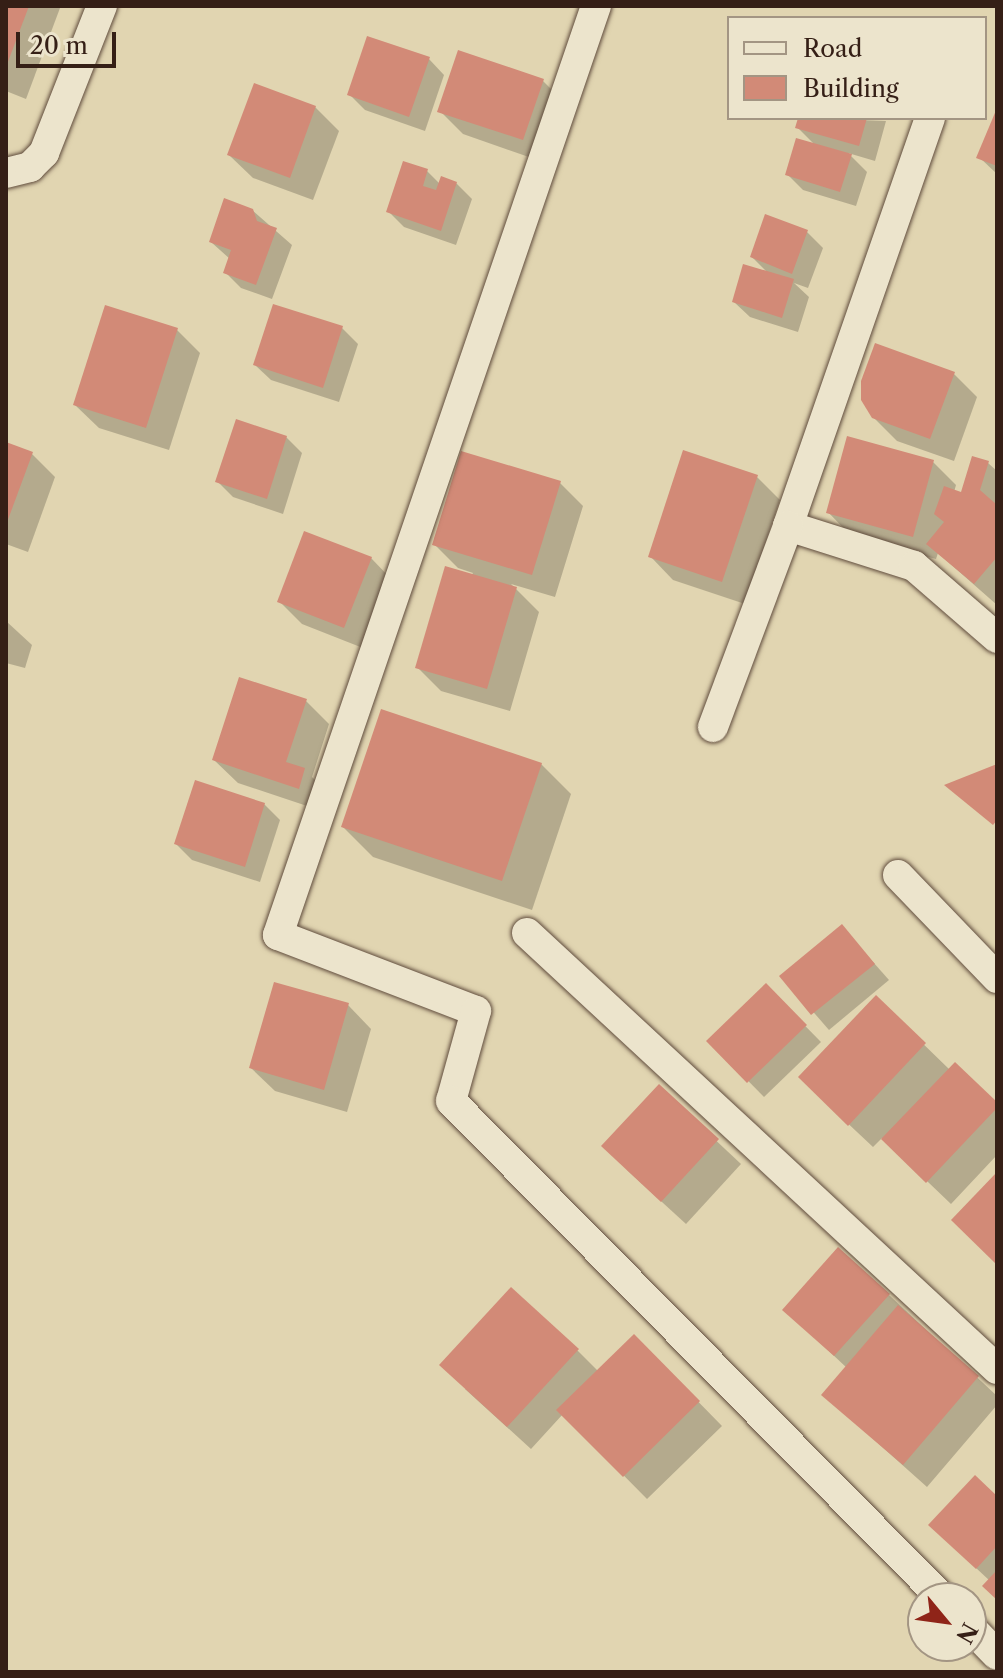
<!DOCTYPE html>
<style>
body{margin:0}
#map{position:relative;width:1003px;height:1678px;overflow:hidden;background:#e1d5b1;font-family:"Libre Caslon Text",serif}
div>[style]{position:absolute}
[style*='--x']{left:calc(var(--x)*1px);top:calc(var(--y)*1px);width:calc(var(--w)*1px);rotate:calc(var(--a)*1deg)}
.shadow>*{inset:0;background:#0003}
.building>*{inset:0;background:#d28a77}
.roads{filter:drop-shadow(0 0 2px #604c3d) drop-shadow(0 0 2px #604c3d)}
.street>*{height:30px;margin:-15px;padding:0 15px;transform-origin:15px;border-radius:15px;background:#ece4cc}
span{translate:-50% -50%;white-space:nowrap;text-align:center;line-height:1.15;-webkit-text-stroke:6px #ece4cc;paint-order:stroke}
.frame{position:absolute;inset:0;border:8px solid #351f16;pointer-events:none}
.legend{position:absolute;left:727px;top:16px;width:260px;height:104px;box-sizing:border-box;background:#ece4cc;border:2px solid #a39583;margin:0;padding:10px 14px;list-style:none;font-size:24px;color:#351f16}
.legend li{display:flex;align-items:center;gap:16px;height:40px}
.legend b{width:40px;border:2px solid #a39583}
.north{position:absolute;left:907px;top:1582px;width:80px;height:80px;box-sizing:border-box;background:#ece4cc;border:2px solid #a39583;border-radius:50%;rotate:119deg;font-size:22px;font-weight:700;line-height:32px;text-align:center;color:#351f16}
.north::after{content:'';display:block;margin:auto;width:28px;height:36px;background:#8f2418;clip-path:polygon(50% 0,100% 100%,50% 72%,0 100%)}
.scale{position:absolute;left:16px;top:32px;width:100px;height:36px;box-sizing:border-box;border:4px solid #351f16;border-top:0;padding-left:10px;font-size:24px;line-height:28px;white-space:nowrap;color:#351f16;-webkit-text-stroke:6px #ece4cc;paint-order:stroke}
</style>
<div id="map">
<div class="shadow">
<i style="clip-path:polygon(6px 6px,60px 8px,26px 99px,6px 91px)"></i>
<i style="clip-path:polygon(429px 59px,444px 75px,425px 131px,365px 110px,349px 94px)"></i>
<i style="clip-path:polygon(543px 81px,566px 104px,546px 163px,463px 134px,440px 111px)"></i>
<i style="clip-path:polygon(315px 107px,339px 131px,313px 200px,253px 178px,229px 155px)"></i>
<i style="clip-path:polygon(997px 113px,997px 174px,979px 157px)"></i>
<i style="clip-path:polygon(800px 118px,886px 121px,875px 161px,848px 153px,867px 172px,856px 206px,803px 190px,787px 174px,815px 145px,797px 127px)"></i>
<i style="clip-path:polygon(427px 171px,440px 184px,456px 183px,472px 199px,456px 245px,404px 227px,388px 211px)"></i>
<i style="clip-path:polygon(252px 210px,292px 245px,272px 299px,241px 288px,225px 272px,230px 259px,211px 242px)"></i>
<i style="clip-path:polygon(807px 232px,823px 248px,808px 288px,794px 283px,809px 297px,798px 332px,750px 317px,734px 302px,769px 274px,752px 257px)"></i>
<i style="clip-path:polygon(342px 328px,358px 344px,339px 402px,271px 380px,255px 365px)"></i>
<i style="clip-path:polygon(177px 330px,200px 353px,169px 450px,99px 428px,75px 405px)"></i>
<i style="clip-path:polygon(954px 374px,977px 397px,954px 461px,897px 441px,873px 417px)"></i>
<i style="clip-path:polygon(286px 437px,302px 453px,283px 514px,233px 497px,217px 481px)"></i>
<i style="clip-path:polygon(6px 444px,32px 454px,55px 477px,28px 552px,6px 544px)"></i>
<i style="clip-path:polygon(933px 462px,956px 485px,954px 492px,963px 494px,988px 463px,997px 471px,997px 605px,938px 553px,936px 559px,851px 536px,828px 512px)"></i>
<i style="clip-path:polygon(757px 477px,780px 500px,745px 604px,673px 580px,650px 556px)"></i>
<i style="clip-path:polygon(560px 483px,583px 506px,555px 597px,511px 584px,539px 612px,510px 711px,441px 691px,417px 667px,473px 573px,458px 568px,434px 544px)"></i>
<i style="clip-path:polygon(371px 558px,394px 582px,368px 650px,302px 624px,279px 601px)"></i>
<i style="clip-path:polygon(6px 621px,32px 645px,25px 668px,6px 663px)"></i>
<i style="clip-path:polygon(306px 701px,329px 724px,312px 777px,328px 793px,322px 811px,238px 783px,214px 760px)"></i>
<i style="clip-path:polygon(541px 764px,571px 794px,532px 910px,373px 857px,343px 827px)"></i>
<i style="clip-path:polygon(264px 804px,280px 820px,260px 882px,192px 860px,176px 844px)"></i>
<i style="clip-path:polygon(842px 927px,889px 980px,829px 1030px,782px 976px)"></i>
<i style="clip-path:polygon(766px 986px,821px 1042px,764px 1097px,709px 1041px)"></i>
<i style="clip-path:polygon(876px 998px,950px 1070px,997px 1105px,997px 1155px,951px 1204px,882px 1138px,873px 1147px,824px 1101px)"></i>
<i style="clip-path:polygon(348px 1005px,371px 1029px,347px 1112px,275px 1091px,251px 1068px)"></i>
<i style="clip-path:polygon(659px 1087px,741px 1164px,686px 1224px,627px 1170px)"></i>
<i style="clip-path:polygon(889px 1295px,997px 1396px,997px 1405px,927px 1487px,824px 1395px,847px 1368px,785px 1310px)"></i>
<i style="clip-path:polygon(634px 1336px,722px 1426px,647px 1499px,563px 1414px,531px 1449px,465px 1389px,577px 1350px,598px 1371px)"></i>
<i style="clip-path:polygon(997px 1499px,997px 1598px,990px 1581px,947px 1541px)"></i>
</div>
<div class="building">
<i style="clip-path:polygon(6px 6px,29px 6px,6px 67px)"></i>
<i style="clip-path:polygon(367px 36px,430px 57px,409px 117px,347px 95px)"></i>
<i style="clip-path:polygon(458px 50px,544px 79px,523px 140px,437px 112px)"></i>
<i style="clip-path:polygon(254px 83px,316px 106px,290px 178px,227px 155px)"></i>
<i style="clip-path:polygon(997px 108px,997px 166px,976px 158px)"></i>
<i style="clip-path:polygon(798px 118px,867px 118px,859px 146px,795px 128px)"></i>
<i style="clip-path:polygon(796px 138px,852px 154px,840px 192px,785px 175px)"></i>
<i style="clip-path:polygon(403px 161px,428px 169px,423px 186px,436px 190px,441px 176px,457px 182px,441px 231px,386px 212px)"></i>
<i style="clip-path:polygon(224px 198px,253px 209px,257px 221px,277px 228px,256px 285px,223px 273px,231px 250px,209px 242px)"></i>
<i style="clip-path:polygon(765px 214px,808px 230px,792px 274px,750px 257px)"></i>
<i style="clip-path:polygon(743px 264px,794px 279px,782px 318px,732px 302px)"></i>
<i style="clip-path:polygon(273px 304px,343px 326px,323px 388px,253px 365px)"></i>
<i style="clip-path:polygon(105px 305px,178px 328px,146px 428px,73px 405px)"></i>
<i style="clip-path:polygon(875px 343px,955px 372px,930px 439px,872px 418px,861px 400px,861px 381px)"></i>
<i style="clip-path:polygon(236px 419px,287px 436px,267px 499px,215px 482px)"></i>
<i style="clip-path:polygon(847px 436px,934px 460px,913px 537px,826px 513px)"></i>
<i style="clip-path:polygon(6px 442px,33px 452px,6px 525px)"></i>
<i style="clip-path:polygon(683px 450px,758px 475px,722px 582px,648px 557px)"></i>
<i style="clip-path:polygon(461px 451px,561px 481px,532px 575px,432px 545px)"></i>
<i style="clip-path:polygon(972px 456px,989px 461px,980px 490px,997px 505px,997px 557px,974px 584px,926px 544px,944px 522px,934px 514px,944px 486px,961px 492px)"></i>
<i style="clip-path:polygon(304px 531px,372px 557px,344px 628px,277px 602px)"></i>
<i style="clip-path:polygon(445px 566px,517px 587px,487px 689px,415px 668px)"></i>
<i style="clip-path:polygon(239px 677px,307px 699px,286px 762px,305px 768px,299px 789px,212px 760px)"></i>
<i style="clip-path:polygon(381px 709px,542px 763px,502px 881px,341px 827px)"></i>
<i style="clip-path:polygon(997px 764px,997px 820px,993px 825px,944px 785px)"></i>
<i style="clip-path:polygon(195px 780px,265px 803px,245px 867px,174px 844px)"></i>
<i style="clip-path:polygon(842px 924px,875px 964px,811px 1015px,779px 976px)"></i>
<i style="clip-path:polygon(274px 982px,349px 1003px,324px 1090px,249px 1068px)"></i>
<i style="clip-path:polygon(766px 983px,807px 1025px,747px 1083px,706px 1041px)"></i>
<i style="clip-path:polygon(876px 995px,926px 1043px,848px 1126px,798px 1077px)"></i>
<i style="clip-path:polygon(955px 1062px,997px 1102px,997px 1108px,926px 1183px,881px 1139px)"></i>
<i style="clip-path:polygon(659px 1084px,719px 1139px,661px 1202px,601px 1146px)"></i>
<i style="clip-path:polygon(997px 1172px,997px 1265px,951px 1220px)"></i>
<i style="clip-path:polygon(838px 1247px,890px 1294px,834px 1356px,782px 1310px)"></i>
<i style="clip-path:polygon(511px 1287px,579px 1349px,507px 1427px,439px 1365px)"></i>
<i style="clip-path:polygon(898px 1305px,979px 1376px,903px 1465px,821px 1395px)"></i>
<i style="clip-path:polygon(634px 1334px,700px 1401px,623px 1477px,556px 1410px)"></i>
<i style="clip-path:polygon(975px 1475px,997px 1496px,997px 1546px,976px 1569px,928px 1525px)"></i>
<i style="clip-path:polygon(997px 1570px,997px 1600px,982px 1586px)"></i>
</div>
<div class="roads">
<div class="street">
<i style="--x:596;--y:6;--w:982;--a:108.9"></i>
<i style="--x:278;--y:935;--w:212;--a:21"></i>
<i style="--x:476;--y:1011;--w:93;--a:105.5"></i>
<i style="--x:451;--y:1101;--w:699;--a:45.35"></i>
<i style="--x:930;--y:118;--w:432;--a:109.2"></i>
<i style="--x:788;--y:526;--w:132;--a:17.6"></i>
<i style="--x:914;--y:566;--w:110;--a:40.9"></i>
<i style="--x:6;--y:173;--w:25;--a:-14"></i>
<i style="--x:30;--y:167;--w:20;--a:-45"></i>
<i style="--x:44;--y:153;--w:158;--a:-68.5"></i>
<i style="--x:713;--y:727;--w:215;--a:-69.5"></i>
<i style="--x:898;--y:875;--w:143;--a:46.1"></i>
<i style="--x:527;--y:933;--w:641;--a:42.85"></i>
<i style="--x:971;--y:1628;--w:37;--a:46"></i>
</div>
</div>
<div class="frame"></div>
<ul class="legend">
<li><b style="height:10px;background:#ece4cc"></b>Road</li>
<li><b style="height:22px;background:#d28a77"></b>Building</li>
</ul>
<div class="north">N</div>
<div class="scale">20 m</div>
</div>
